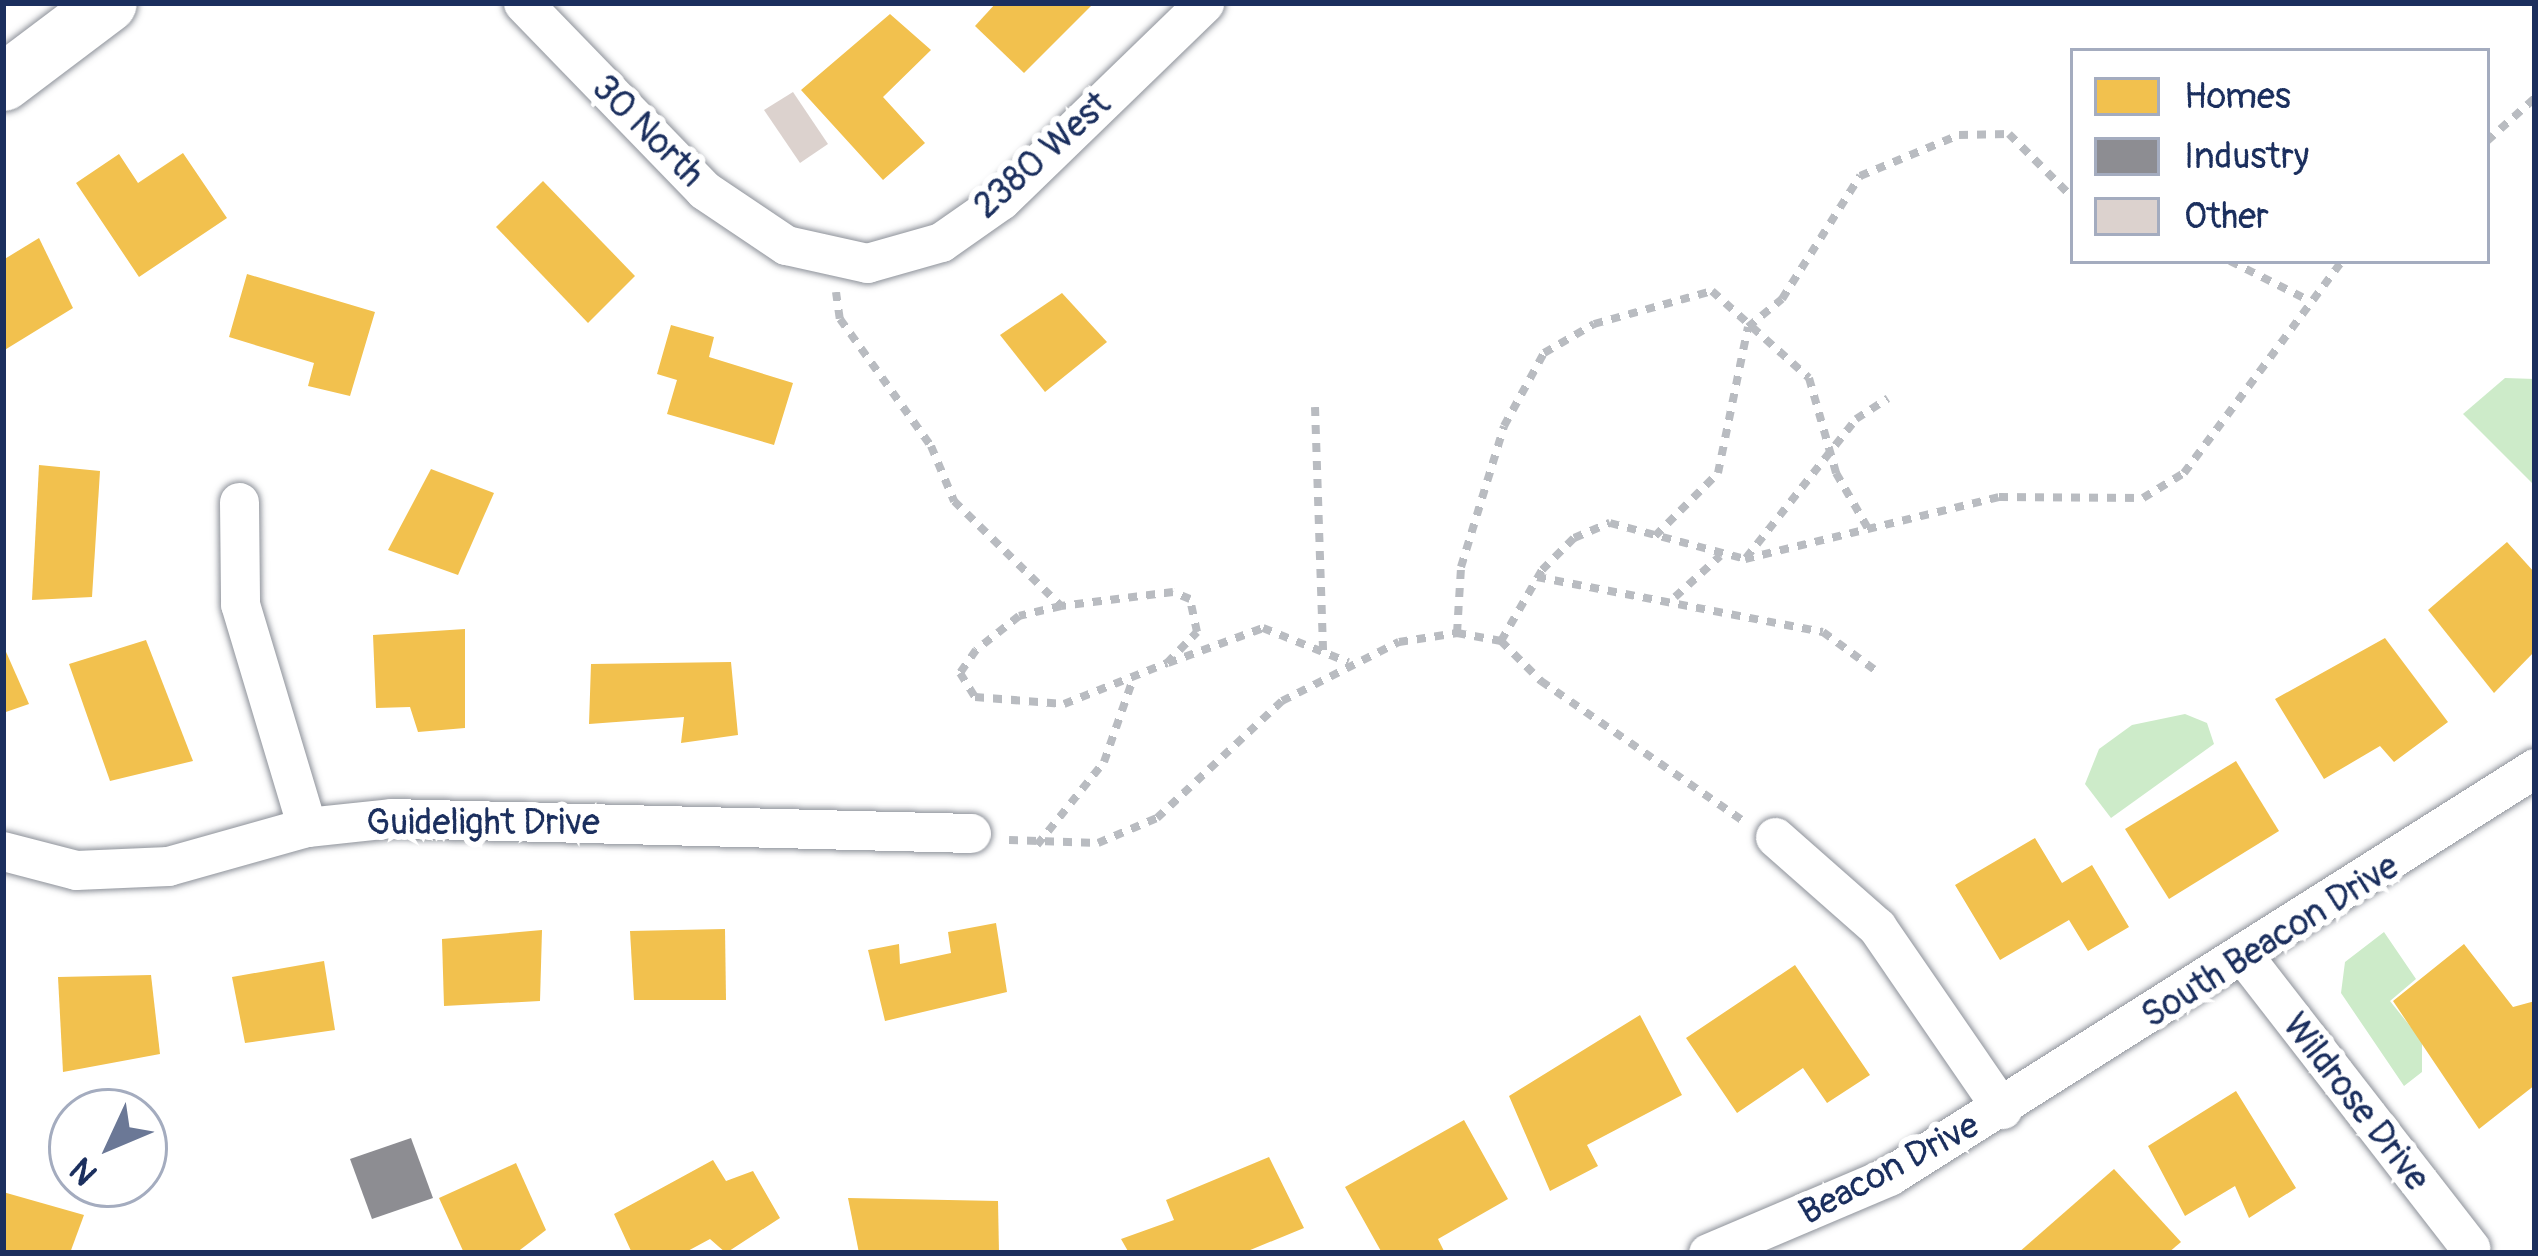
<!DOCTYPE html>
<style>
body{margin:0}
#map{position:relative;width:2538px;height:1256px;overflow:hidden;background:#fff;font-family:Pangolin,sans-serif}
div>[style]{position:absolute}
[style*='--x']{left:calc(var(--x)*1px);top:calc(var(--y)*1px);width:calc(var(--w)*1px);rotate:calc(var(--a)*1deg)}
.green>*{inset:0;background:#cdebc9}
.homes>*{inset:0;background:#f2c14e}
.industry>*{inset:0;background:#8d8d92}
.building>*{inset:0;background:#dcd2ce}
.path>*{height:8px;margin-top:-4px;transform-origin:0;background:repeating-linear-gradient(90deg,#b9bcc1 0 9px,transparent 0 18px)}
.roads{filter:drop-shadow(0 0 3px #8e929a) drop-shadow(0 0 3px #8e929a)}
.minor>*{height:39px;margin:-19.5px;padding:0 19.5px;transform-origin:19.5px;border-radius:19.5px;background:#fff}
.secondary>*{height:57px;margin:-28.5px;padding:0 28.5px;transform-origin:28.5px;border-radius:28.5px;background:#fff}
span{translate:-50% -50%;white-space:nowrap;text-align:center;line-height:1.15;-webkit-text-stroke:12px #fff;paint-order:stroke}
.street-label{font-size:36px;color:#1b2f5e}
.frame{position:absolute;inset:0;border:6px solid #1b2f5e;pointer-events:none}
.legend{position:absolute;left:2070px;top:48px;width:420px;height:216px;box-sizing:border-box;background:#fff;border:3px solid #a4acbf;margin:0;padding:15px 21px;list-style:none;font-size:36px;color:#1b2f5e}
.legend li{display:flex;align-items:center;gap:24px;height:60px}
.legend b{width:60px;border:3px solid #a4acbf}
.north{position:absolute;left:48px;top:1088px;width:120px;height:120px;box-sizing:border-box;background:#fff;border:3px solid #a4acbf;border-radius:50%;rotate:226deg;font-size:33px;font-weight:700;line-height:48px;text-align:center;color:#1b2f5e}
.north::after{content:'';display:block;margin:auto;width:42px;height:54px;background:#6b7896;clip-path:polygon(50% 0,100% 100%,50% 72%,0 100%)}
</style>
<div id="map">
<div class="green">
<i style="clip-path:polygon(2505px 378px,2535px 379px,2535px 486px,2463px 414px)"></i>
<i style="clip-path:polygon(2185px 714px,2207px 723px,2214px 744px,2111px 818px,2085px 784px,2099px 749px,2132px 725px)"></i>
<i style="clip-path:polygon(2384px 932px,2416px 979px,2390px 1001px,2422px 1041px,2422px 1072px,2404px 1086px,2341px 993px,2345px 962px)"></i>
</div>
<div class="homes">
<i style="clip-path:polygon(996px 3px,1094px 3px,1024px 73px,975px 26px)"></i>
<i style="clip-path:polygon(890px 14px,931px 50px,883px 97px,925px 143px,883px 180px,801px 90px)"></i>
<i style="clip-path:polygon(183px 153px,227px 218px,139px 277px,76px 183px,119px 154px,138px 183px)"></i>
<i style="clip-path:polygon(543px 181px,635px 276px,588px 323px,496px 227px)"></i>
<i style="clip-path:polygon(39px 238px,73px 308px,3px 351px,3px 260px)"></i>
<i style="clip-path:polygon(247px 274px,375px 312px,350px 396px,308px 386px,314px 363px,229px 337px)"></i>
<i style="clip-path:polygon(1062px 293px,1107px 342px,1045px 392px,1000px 335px)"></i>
<i style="clip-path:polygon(671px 325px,714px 337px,709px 357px,793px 383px,774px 445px,667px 414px,677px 380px,657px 374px)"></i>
<i style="clip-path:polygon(39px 465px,100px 471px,92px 597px,32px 600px)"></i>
<i style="clip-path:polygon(431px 469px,494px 493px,458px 575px,388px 550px)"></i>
<i style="clip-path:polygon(2507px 542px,2535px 573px,2535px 651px,2494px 693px,2428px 610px)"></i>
<i style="clip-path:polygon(465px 629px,465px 728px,418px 732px,410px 707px,376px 708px,373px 635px)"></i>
<i style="clip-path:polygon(2385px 638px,2448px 722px,2394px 762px,2380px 746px,2324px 779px,2275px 699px)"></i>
<i style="clip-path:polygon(146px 640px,193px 761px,110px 781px,69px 664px)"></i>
<i style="clip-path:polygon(3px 645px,29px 704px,3px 713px)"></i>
<i style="clip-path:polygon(731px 662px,738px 735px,681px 743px,684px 717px,589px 724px,591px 664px)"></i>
<i style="clip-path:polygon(2236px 761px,2279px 831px,2169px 899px,2125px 829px)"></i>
<i style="clip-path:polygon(2035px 838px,2062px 883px,2092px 865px,2129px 927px,2088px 951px,2069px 920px,2000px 960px,1955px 885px)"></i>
<i style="clip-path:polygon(996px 923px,1007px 992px,885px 1021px,868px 950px,899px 944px,900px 964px,951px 953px,948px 932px)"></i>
<i style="clip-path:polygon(725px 929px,726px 1000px,634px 1000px,630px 931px)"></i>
<i style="clip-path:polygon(542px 930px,540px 1001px,444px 1006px,442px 939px)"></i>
<i style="clip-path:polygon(2464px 944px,2513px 1007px,2535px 1001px,2535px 1085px,2479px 1129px,2393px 1001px)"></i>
<i style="clip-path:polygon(324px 961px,335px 1030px,245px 1043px,232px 977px)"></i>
<i style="clip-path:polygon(1795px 965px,1870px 1075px,1827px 1103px,1803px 1068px,1737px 1113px,1686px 1038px)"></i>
<i style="clip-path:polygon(151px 975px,160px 1054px,63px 1072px,58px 977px)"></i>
<i style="clip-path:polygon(1640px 1015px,1682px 1095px,1587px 1145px,1598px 1166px,1550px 1191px,1509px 1096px)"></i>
<i style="clip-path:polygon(2236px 1091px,2296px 1188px,2249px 1218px,2235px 1186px,2185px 1216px,2148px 1146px)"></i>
<i style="clip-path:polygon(1464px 1120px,1508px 1199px,1438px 1239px,1445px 1253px,1382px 1253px,1345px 1187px)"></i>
<i style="clip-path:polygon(1269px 1157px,1304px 1228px,1243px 1253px,1129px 1253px,1121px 1239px,1174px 1220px,1166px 1200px)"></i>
<i style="clip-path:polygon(713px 1160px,726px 1181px,753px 1171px,780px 1218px,726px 1253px,710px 1239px,684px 1253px,632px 1253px,614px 1214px)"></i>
<i style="clip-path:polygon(516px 1163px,546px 1230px,516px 1253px,464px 1253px,439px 1198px)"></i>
<i style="clip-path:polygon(2114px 1169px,2181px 1242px,2168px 1253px,2018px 1253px)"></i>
<i style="clip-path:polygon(3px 1192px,84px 1215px,70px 1253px,3px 1253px)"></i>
<i style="clip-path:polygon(848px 1198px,998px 1201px,999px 1253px,859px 1253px)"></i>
</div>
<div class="industry">
<i style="clip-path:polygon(411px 1138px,433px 1198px,372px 1219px,350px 1159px)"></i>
</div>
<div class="building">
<i style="clip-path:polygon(793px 92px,828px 144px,800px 163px,764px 110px)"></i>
</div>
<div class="path">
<i style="--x:2487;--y:141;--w:64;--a:-41.9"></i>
<i style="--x:2230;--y:261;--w:89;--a:26.6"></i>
<i style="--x:836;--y:292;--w:27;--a:82"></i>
<i style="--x:840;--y:319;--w:156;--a:54.4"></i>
<i style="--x:931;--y:446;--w:60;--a:67.3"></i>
<i style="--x:954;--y:501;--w:150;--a:44.5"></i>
<i style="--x:1061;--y:606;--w:43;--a:166.6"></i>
<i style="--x:1019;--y:616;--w:55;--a:141.7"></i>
<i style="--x:976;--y:650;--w:28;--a:125"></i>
<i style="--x:960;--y:673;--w:28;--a:58"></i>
<i style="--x:975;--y:697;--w:89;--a:4.5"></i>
<i style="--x:1064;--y:704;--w:111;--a:-21.7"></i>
<i style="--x:1167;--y:663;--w:43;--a:-45.9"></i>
<i style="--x:1197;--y:632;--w:34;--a:-102"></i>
<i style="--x:1190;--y:599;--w:18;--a:-158"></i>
<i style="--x:1173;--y:592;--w:113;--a:172.9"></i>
<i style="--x:1315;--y:407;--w:246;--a:88.1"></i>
<i style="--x:1655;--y:536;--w:89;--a:-45"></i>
<i style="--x:1718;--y:473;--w:149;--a:-78.4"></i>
<i style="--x:1748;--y:327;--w:44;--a:-39.5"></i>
<i style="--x:1782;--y:299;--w:146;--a:-57.6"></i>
<i style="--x:1860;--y:176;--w:107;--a:-22.5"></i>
<i style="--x:1959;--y:135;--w:50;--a:-1.1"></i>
<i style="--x:2009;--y:134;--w:91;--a:45"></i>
<i style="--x:1746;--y:558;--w:177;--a:-51.6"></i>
<i style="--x:1856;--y:419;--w:38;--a:-33"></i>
<i style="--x:1537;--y:577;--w:291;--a:10.9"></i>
<i style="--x:1823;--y:632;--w:64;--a:36.2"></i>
<i style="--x:1675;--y:597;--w:61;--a:-42.3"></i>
<i style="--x:1457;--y:633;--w:66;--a:-86.5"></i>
<i style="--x:1461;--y:567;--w:147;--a:-73"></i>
<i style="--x:1504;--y:426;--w:83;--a:-61.3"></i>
<i style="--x:1544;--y:353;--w:58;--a:-30.1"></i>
<i style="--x:1594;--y:324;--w:123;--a:-15.6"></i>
<i style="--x:1712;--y:291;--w:130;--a:41.9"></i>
<i style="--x:1809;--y:378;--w:99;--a:74.1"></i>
<i style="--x:1836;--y:473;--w:68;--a:60"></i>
<i style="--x:1501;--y:641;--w:82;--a:-60"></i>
<i style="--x:1542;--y:570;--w:45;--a:-45"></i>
<i style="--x:1574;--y:538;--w:39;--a:-23"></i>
<i style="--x:1610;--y:523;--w:140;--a:14.9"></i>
<i style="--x:1745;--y:559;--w:261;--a:-13.7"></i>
<i style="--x:1999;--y:497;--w:144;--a:0.4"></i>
<i style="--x:2143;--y:498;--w:48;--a:-31.4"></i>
<i style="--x:2184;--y:473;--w:264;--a:-53.3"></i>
<i style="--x:1168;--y:663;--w:101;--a:-20.2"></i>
<i style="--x:1263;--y:628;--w:92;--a:21.8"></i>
<i style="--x:1009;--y:840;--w:89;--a:1.9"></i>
<i style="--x:1098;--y:843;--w:64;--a:-23"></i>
<i style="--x:1157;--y:818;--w:171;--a:-43.1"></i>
<i style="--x:1282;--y:701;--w:131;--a:-26.8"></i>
<i style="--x:1399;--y:642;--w:59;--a:-8.8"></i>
<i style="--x:1457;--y:633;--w:45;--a:10.3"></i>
<i style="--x:1501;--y:641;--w:57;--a:45"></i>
<i style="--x:1541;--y:681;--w:244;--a:34.7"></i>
<i style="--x:1037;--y:845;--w:107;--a:-51.1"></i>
<i style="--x:1104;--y:762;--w:88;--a:-70.7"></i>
</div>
<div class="roads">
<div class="minor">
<i style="--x:523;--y:3;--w:260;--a:45.9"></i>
<i style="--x:704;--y:190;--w:99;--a:33.9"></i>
<i style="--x:786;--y:245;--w:83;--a:12.5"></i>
<i style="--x:867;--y:263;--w:77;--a:-15.8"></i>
<i style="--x:941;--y:242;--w:73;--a:-35"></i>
<i style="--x:1001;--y:200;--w:283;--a:-44.1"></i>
<i style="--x:239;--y:502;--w:102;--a:89.4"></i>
<i style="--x:240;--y:604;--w:233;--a:73.3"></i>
<i style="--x:1775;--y:837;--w:136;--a:41.4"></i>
<i style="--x:1877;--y:927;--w:221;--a:55.5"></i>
<i style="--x:3;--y:851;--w:75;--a:14.6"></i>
<i style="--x:76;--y:870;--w:92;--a:-2.5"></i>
<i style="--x:168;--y:866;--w:144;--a:-15.7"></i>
<i style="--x:307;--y:827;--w:84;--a:-6.1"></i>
<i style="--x:391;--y:818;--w:580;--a:1.48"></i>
<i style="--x:2243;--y:955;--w:371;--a:52.2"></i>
<i style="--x:1708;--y:1253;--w:197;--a:-23"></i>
<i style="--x:1889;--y:1176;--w:764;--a:-32.28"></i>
</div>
<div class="secondary">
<i style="--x:3;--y:82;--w:131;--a:-37"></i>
</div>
</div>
<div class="street-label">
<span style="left:648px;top:131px;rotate:45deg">30 North</span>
<span style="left:1042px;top:155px;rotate:-42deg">2380 West</span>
<span style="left:483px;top:823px">Guidelight Drive</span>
<span style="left:2270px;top:941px;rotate:-32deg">South Beacon Drive</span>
<span style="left:2356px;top:1102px;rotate:52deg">Wildrose Drive</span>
<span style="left:1889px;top:1169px;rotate:-28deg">Beacon Drive</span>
</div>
<div class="frame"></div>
<ul class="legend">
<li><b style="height:33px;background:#f2c14e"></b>Homes</li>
<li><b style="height:33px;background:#8d8d92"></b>Industry</li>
<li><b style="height:33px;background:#dcd2ce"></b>Other</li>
</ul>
<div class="north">N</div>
</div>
